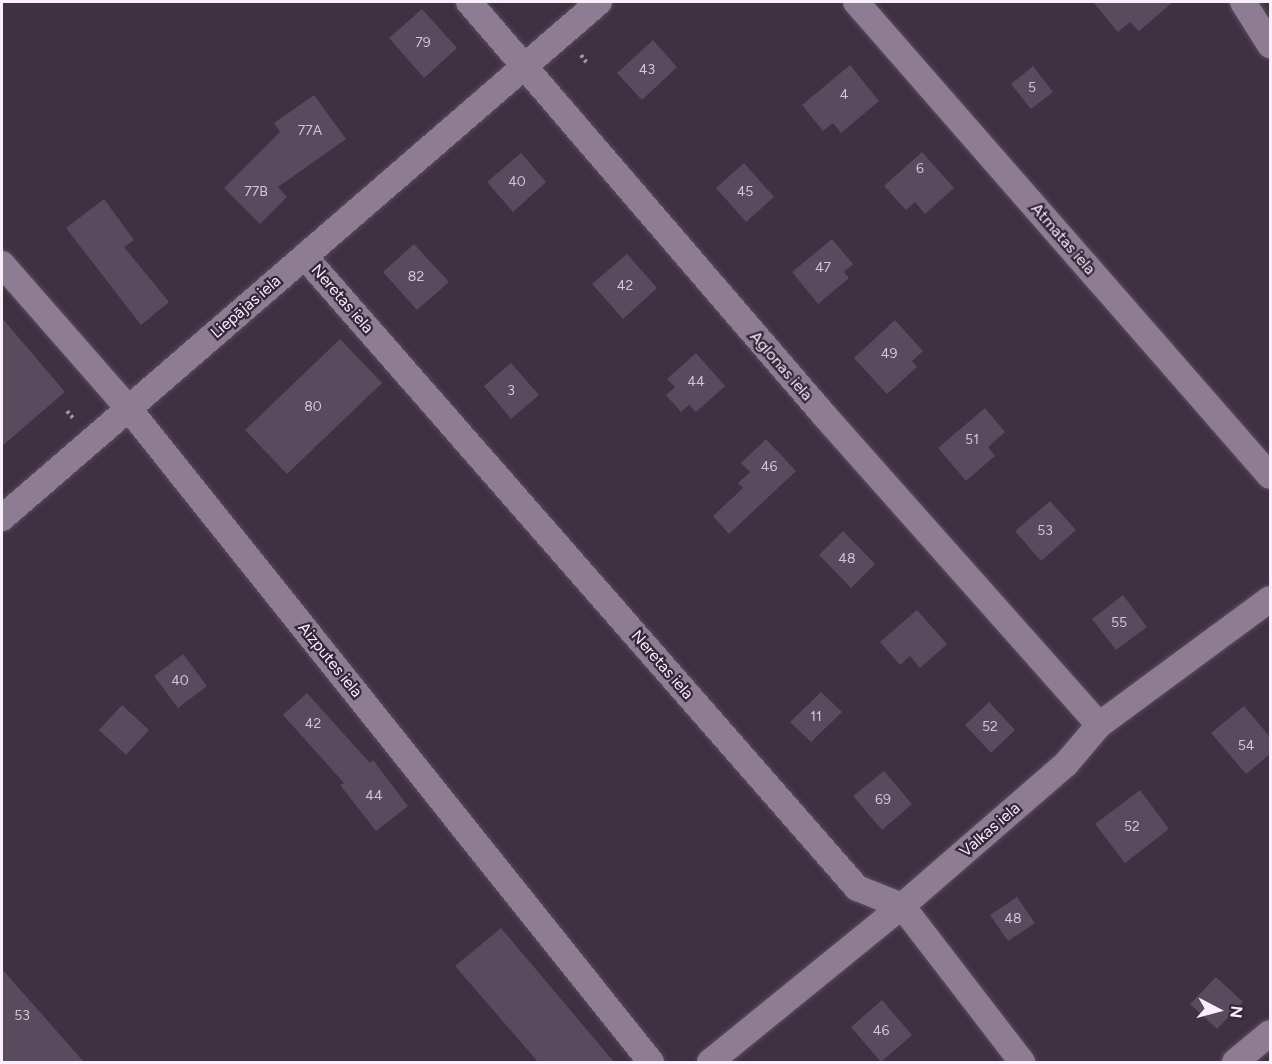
<!DOCTYPE html>
<meta charset="utf-8">
<style>
body{margin:0}
#map{position:relative;width:1272px;height:1064px;overflow:hidden;background:#3f3042;font-family:Figtree,sans-serif}
div>[style]{position:absolute}
[style*='--x']{left:calc(var(--x)*1px);top:calc(var(--y)*1px);width:calc(var(--w)*1px);rotate:calc(var(--a)*1deg)}
.building>*{inset:0;background:#594a5d}
.path>*{height:4px;margin-top:-2px;transform-origin:0;background:repeating-linear-gradient(90deg,#9f94a2 0 3px,transparent 0 6px)}
.roads{filter:drop-shadow(0 0 2px #584c5b) drop-shadow(0 0 2px #584c5b)}
.minor>*{height:26px;margin:-13px;padding:0 13px;transform-origin:13px;border-radius:13px;background:#8e7d92}
span{translate:-50% -50%;white-space:nowrap;text-align:center;line-height:1.15;-webkit-text-stroke:4.5px #342638;paint-order:stroke}
.number-label{font-size:14px;color:#d0c6d4}
.number-label span{-webkit-text-stroke-width:0}
.street-label{font-size:16px;color:#f8effb}
.frame{position:absolute;inset:0;border:3px solid #f8effb;pointer-events:none}
.north{position:absolute;left:1188px;top:980px;width:60px;height:60px;-webkit-text-stroke:4px #342638;paint-order:stroke;rotate:96deg;font-size:16px;font-weight:700;line-height:24px;text-align:center;color:#f8effb}
.north::after{content:'';display:block;margin:auto;width:21px;height:27px;background:#f8effb;clip-path:polygon(50% 0,100% 100%,50% 72%,0 100%)}
</style>
<div id="map">
<div class="building">
<i style="clip-path:polygon(1093px 2px,1173px 2px,1139px 31px,1130px 22px,1118px 32px)"></i>
<i style="clip-path:polygon(422px 9px,457px 48px,424px 78px,389px 38px)"></i>
<i style="clip-path:polygon(653px 40px,677px 67px,642px 100px,617px 73px)"></i>
<i style="clip-path:polygon(850px 65px,879px 101px,841px 133px,833px 123px,823px 131px,802px 105px)"></i>
<i style="clip-path:polygon(1033px 66px,1053px 92px,1031px 109px,1011px 84px)"></i>
<i style="clip-path:polygon(314px 95px,346px 139px,278px 187px,287px 197px,260px 224px,224px 188px,280px 132px,274px 123px)"></i>
<i style="clip-path:polygon(922px 152px,954px 188px,925px 214px,915px 202px,906px 210px,884px 186px)"></i>
<i style="clip-path:polygon(521px 153px,546px 182px,513px 212px,487px 182px)"></i>
<i style="clip-path:polygon(744px 163px,774px 197px,746px 222px,716px 188px)"></i>
<i style="clip-path:polygon(104px 199px,134px 240px,124px 247px,169px 302px,141px 325px,66px 228px)"></i>
<i style="clip-path:polygon(832px 239px,853px 264px,844px 272px,849px 278px,818px 304px,792px 272px)"></i>
<i style="clip-path:polygon(414px 244px,449px 282px,417px 310px,383px 272px)"></i>
<i style="clip-path:polygon(627px 254px,657px 288px,623px 319px,592px 284px)"></i>
<i style="clip-path:polygon(2px 318px,65px 392px,2px 446px)"></i>
<i style="clip-path:polygon(895px 320px,923px 351px,912px 361px,917px 367px,887px 394px,854px 358px)"></i>
<i style="clip-path:polygon(340px 339px,382px 383px,287px 474px,245px 430px)"></i>
<i style="clip-path:polygon(696px 353px,725px 386px,696px 412px,689px 405px,681px 412px,666px 395px,675px 387px,667px 379px)"></i>
<i style="clip-path:polygon(511px 363px,539px 395px,511px 419px,484px 386px)"></i>
<i style="clip-path:polygon(985px 408px,1005px 432px,988px 447px,995px 456px,966px 481px,938px 448px)"></i>
<i style="clip-path:polygon(766px 439px,796px 471px,729px 534px,713px 516px,743px 488px,738px 483px,750px 472px,741px 463px)"></i>
<i style="clip-path:polygon(1050px 501px,1076px 530px,1041px 561px,1015px 531px)"></i>
<i style="clip-path:polygon(843px 531px,875px 564px,851px 588px,819px 555px)"></i>
<i style="clip-path:polygon(1123px 595px,1147px 627px,1116px 650px,1092px 619px)"></i>
<i style="clip-path:polygon(917px 610px,947px 644px,920px 668px,910px 656px,900px 665px,880px 642px)"></i>
<i style="clip-path:polygon(183px 654px,207px 686px,178px 708px,154px 676px)"></i>
<i style="clip-path:polygon(821px 692px,842px 712px,811px 742px,790px 722px)"></i>
<i style="clip-path:polygon(307px 693px,370px 763px,373px 760px,408px 806px,376px 831px,340px 785px,344px 783px,283px 715px)"></i>
<i style="clip-path:polygon(989px 702px,1015px 730px,991px 753px,965px 725px)"></i>
<i style="clip-path:polygon(122px 705px,149px 730px,126px 755px,99px 730px)"></i>
<i style="clip-path:polygon(1244px 706px,1270px 737px,1270px 754px,1246px 774px,1211px 733px)"></i>
<i style="clip-path:polygon(884px 771px,912px 804px,882px 830px,853px 796px)"></i>
<i style="clip-path:polygon(1140px 790px,1169px 829px,1125px 863px,1095px 824px)"></i>
<i style="clip-path:polygon(1017px 897px,1035px 923px,1008px 941px,990px 915px)"></i>
<i style="clip-path:polygon(501px 928px,614px 1062px,538px 1062px,455px 966px)"></i>
<i style="clip-path:polygon(2px 969px,84px 1062px,2px 1062px)"></i>
<i style="clip-path:polygon(1216px 977px,1243px 1002px,1217px 1029px,1190px 1004px)"></i>
<i style="clip-path:polygon(882px 1000px,912px 1035px,881px 1062px,851px 1027px)"></i>
</div>
<div class="path">
<i style="--x:581;--y:55;--w:9;--a:54"></i>
<i style="--x:67;--y:411;--w:11;--a:49"></i>
</div>
<div class="roads">
<div class="minor">
<i style="--x:469;--y:2;--w:545;--a:49.32"></i>
<i style="--x:824;--y:415;--w:414;--a:48.4"></i>
<i style="--x:856;--y:2;--w:629;--a:48.87"></i>
<i style="--x:1243;--y:2;--w:51;--a:57.9"></i>
<i style="--x:305;--y:257;--w:838;--a:48.82"></i>
<i style="--x:857;--y:888;--w:48;--a:21.8"></i>
<i style="--x:902;--y:906;--w:197;--a:52.4"></i>
<i style="--x:2;--y:264;--w:193;--a:48.8"></i>
<i style="--x:129;--y:409;--w:836;--a:51.36"></i>
<i style="--x:2;--y:518;--w:789;--a:-40.84"></i>
<i style="--x:710;--y:1062;--w:247;--a:-39.1"></i>
<i style="--x:902;--y:906;--w:217;--a:-40.9"></i>
<i style="--x:1066;--y:764;--w:51;--a:-49.8"></i>
<i style="--x:1099;--y:725;--w:212;--a:-36.4"></i>
<i style="--x:1235;--y:1062;--w:45;--a:-39.6"></i>
</div>
</div>
<div class="number-label">
<span style="left:423px;top:43px">79</span>
<span style="left:647px;top:70px">43</span>
<span style="left:1032px;top:88px">5</span>
<span style="left:844px;top:95px">4</span>
<span style="left:310px;top:131px">77A</span>
<span style="left:920px;top:169px">6</span>
<span style="left:517px;top:182px">40</span>
<span style="left:256px;top:192px">77B</span>
<span style="left:745px;top:192px">45</span>
<span style="left:823px;top:268px">47</span>
<span style="left:416px;top:277px">82</span>
<span style="left:625px;top:286px">42</span>
<span style="left:889px;top:354px">49</span>
<span style="left:696px;top:382px">44</span>
<span style="left:511px;top:391px">3</span>
<span style="left:313px;top:407px">80</span>
<span style="left:972px;top:440px">51</span>
<span style="left:769px;top:467px">46</span>
<span style="left:1045px;top:531px">53</span>
<span style="left:847px;top:559px">48</span>
<span style="left:1119px;top:623px">55</span>
<span style="left:180px;top:681px">40</span>
<span style="left:816px;top:717px">11</span>
<span style="left:313px;top:724px">42</span>
<span style="left:990px;top:727px">52</span>
<span style="left:1246px;top:746px">54</span>
<span style="left:374px;top:796px">44</span>
<span style="left:883px;top:800px">69</span>
<span style="left:1132px;top:827px">52</span>
<span style="left:1013px;top:919px">48</span>
<span style="left:22px;top:1016px">53</span>
<span style="left:881px;top:1031px">46</span>
</div>
<div class="street-label">
<span style="left:1063px;top:239px;rotate:49deg">Atmatas iela</span>
<span style="left:342px;top:299px;rotate:49deg">Neretas iela</span>
<span style="left:246px;top:307px;rotate:-41deg">Liepājas iela</span>
<span style="left:781px;top:366px;rotate:49deg">Aglonas iela</span>
<span style="left:330px;top:660px;rotate:51deg">Aizputes iela</span>
<span style="left:662px;top:665px;rotate:49deg">Neretas iela</span>
<span style="left:990px;top:830px;rotate:-41deg">Valkas iela</span>
</div>
<div class="frame"></div>
<div class="north">N</div>
</div>
